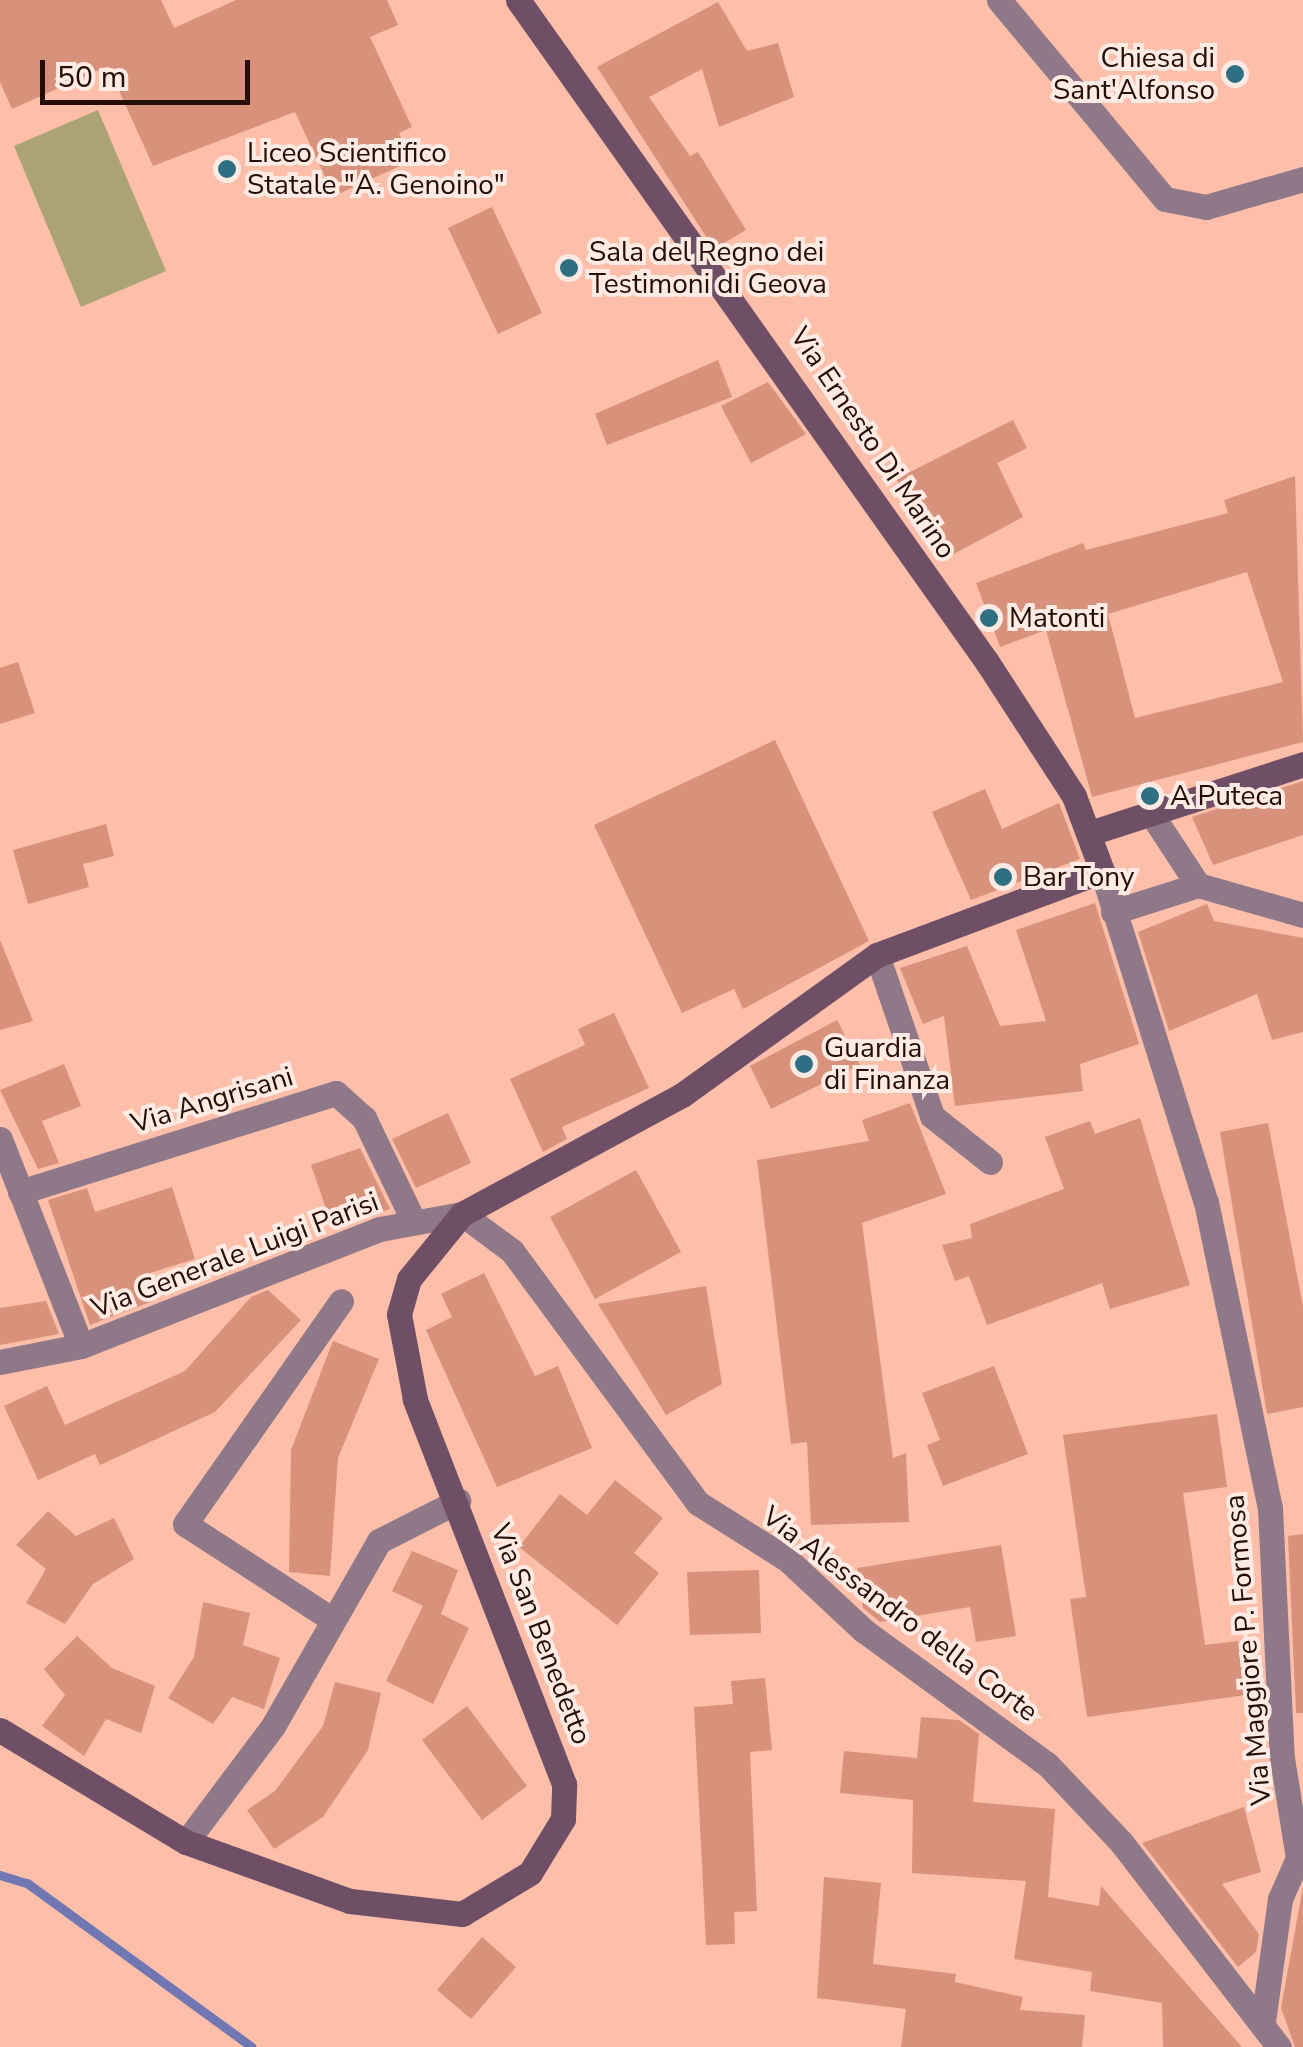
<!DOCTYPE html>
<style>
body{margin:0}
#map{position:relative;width:1303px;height:2047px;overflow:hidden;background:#fdbeaa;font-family:"Nunito Sans",sans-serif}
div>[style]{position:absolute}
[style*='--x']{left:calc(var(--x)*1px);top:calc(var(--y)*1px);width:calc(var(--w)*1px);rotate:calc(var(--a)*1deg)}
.green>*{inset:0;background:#aba276}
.stream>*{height:9px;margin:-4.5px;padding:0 4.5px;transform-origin:4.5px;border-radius:4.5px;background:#7077b3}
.building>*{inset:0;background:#d8927c}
.street>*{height:25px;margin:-12.5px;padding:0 12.5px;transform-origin:12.5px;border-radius:12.5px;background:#8f7888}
.secondary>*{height:25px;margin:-12.5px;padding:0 12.5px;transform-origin:12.5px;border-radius:12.5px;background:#6f4f65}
.dots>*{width:28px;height:28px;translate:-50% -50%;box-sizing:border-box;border:5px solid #ffebe4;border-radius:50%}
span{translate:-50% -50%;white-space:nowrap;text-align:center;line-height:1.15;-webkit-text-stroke:8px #ffebe4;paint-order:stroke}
.poi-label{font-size:28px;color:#240e07}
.right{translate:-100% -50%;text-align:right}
.left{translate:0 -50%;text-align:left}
.street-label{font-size:28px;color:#240e07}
.scale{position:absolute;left:40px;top:60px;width:210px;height:45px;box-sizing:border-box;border:5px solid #240e07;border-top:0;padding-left:12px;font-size:30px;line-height:35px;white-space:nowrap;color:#240e07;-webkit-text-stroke:8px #ffebe4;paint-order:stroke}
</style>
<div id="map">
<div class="green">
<i style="clip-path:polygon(98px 110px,166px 271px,81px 307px,14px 146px)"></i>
</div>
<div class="stream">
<i style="--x:0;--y:1875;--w:28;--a:17"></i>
<i style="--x:27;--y:1883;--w:278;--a:36.1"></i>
</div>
<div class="building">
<i style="clip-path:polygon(0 0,161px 0,174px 28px,236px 0,387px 0,398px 25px,370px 37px,412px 127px,399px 133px,411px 161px,334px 196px,295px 112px,153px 166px,108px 66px,12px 109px,0 82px)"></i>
<i style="clip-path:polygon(718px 2px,747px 51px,778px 43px,794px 97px,719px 127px,702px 69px,649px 97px,690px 156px,698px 152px,746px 230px,714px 249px,597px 67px)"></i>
<i style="clip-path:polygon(492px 207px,542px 313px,498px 334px,448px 228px)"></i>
<i style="clip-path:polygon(718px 360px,732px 397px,607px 445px,595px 414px)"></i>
<i style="clip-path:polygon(768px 382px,806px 434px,751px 463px,721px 406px)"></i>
<i style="clip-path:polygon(1013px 420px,1027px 448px,997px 463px,1023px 517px,948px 557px,896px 479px)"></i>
<i style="clip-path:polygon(evenodd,1295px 476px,1303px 742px,1092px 797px,1046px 630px,1000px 647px,976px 583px,1083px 543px,1086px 550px,1228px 513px,1224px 500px,1295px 476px,1247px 572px,1283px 682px,1135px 718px,1108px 614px,1247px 572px)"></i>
<i style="clip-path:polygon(18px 662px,35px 713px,0 724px,0 668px)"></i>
<i style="clip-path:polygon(775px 740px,869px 941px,743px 1009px,734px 989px,682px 1013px,594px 825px)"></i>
<i style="clip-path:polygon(1303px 781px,1303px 835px,1213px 865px,1192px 817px)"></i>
<i style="clip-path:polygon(985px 789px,1002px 829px,1059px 803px,1080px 859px,971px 900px,932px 812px)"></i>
<i style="clip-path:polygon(106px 824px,114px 856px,83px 864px,89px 887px,28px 904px,13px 850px)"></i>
<i style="clip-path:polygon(1095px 903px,1139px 1044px,1080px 1064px,1083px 1091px,955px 1106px,944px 1016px,923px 1024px,900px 968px,967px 946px,1000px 1026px,1046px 1021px,1016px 930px)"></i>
<i style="clip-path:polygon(1207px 904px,1214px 921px,1303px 938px,1303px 1032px,1272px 1040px,1257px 994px,1169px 1031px,1138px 932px)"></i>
<i style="clip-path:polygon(0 940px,33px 1021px,0 1030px)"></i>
<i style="clip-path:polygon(614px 1013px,649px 1088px,562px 1127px,567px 1139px,543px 1152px,510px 1079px,585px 1045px,578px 1029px)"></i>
<i style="clip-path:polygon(837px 1020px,860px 1065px,771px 1109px,750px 1066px)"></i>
<i style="clip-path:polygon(64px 1064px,81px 1106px,42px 1121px,59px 1163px,38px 1169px,0 1090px)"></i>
<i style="clip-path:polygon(910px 1103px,946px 1194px,862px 1223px,893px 1458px,906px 1453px,909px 1522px,811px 1525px,807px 1442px,791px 1444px,757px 1160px,869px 1141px,862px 1120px)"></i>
<i style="clip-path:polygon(448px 1113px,471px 1163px,416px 1188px,392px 1139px)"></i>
<i style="clip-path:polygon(1140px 1118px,1190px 1285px,1110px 1309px,1102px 1283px,987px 1325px,969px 1276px,955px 1281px,942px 1245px,972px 1238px,970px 1224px,1064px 1189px,1045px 1137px,1090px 1121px,1095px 1134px)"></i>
<i style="clip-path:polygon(1268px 1123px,1303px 1306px,1303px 1407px,1267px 1414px,1220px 1132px)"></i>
<i style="clip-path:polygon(360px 1148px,390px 1209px,333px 1229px,311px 1165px)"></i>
<i style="clip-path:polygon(636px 1170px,681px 1252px,595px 1299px,550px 1217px)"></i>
<i style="clip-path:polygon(172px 1187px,195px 1259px,140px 1276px,150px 1302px,90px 1325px,48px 1200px,87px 1188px,95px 1212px)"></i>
<i style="clip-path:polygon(484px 1273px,535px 1376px,558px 1366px,592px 1448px,497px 1487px,426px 1330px,452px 1317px,441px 1294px)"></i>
<i style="clip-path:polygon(706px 1286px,722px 1384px,666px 1415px,598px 1304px)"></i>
<i style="clip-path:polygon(268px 1290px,301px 1320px,215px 1412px,100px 1465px,95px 1454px,38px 1480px,4px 1406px,47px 1386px,65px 1425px,185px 1371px,251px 1297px)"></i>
<i style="clip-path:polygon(46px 1301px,59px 1334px,0 1345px,0 1308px)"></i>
<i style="clip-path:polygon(333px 1341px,379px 1359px,338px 1458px,330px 1576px,289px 1572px,291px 1450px)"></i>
<i style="clip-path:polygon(994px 1366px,1028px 1454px,943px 1486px,927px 1445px,940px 1440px,922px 1393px)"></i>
<i style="clip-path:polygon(1217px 1414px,1227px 1487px,1183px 1493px,1205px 1645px,1238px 1641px,1246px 1695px,1087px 1717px,1070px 1599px,1086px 1597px,1063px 1435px)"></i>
<i style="clip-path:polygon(615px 1480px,663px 1518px,634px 1553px,659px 1573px,617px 1625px,519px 1547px,560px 1494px,587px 1515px)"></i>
<i style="clip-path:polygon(48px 1511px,76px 1536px,114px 1518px,134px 1559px,93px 1584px,65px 1624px,26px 1603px,46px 1569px,16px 1545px)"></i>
<i style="clip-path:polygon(1303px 1534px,1303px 1713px,1296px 1713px,1288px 1536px)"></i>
<i style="clip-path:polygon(1001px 1545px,1016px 1636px,976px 1642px,970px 1607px,880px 1622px,863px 1608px,857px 1568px)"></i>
<i style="clip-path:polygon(412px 1551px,458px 1570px,441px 1614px,469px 1628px,433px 1704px,386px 1681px,423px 1606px,392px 1591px)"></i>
<i style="clip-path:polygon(759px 1570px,761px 1633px,690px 1635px,687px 1572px)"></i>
<i style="clip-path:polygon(203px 1602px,250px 1613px,243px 1645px,280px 1658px,264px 1709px,232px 1697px,213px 1724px,168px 1698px,194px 1657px)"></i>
<i style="clip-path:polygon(77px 1636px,112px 1668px,155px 1686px,141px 1733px,106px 1719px,84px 1756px,42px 1726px,65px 1695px,44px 1669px)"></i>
<i style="clip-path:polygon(765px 1678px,772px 1750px,750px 1752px,757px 1911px,734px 1912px,735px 1944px,706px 1945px,694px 1707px,733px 1704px,731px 1681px)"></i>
<i style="clip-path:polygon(335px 1682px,381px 1693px,368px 1750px,323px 1817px,274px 1849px,247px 1810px,275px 1791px,323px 1726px)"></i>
<i style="clip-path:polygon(467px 1706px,527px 1786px,482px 1820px,422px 1740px)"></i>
<i style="clip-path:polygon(921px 1717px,959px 1720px,979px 1734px,973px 1802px,1055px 1809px,1048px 1897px,1099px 1906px,1101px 1886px,1242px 2047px,1163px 2047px,1162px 2003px,1090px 1991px,1092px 1972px,1014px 1959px,1026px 1881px,912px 1873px,913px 1800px,840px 1793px,844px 1751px,917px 1758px)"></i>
<i style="clip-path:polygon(1244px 1807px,1261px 1872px,1222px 1884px,1259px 1934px,1256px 1952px,1238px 1967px,1142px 1843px)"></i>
<i style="clip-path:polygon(824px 1877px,881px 1883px,873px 1964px,956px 1974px,955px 1982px,1023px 1997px,1020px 2010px,1085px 2015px,1082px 2047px,901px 2047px,906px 2009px,817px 1998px)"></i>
<i style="clip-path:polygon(1303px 1887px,1303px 2047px,1295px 2047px,1281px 2008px)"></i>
<i style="clip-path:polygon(482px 1937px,516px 1967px,471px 2019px,437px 1990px)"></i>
</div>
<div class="street">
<i style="--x:999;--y:0;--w:259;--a:50.2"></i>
<i style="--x:1165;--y:199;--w:42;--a:11"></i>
<i style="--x:1206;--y:207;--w:101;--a:-16.1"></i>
<i style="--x:1150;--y:812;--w:87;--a:56.7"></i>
<i style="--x:1198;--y:885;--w:109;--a:15.9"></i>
<i style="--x:1102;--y:871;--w:347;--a:72.6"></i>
<i style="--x:1206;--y:1202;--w:313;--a:78.2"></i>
<i style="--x:1270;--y:1508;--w:250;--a:87.3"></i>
<i style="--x:1282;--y:1758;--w:101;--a:80.9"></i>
<i style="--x:1298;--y:1858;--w:45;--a:113.7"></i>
<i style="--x:1280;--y:1899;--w:124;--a:97.9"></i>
<i style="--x:1113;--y:912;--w:89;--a:-17.6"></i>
<i style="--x:877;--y:955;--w:170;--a:71.1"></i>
<i style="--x:932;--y:1116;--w:74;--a:38.4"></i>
<i style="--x:0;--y:1139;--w:222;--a:68.6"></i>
<i style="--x:20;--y:1192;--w:331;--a:-17.4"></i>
<i style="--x:336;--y:1093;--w:38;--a:42"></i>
<i style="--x:364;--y:1118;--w:113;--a:64.3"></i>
<i style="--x:0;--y:1362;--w:83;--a:-11.2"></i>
<i style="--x:81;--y:1346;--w:321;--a:-21.4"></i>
<i style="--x:380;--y:1229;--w:83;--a:-10.4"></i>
<i style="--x:462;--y:1214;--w:62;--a:36.5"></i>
<i style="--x:512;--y:1251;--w:313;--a:53.6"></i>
<i style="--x:698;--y:1503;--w:107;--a:32.3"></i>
<i style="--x:788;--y:1560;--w:103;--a:43"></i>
<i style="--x:863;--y:1630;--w:228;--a:36.1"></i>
<i style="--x:1047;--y:1764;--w:108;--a:46.5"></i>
<i style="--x:1121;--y:1842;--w:259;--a:52.4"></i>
<i style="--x:333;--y:1620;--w:176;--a:-147"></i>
<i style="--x:185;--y:1524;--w:272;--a:-55"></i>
<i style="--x:186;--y:1842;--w:145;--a:-53.1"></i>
<i style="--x:273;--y:1726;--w:213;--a:-60.2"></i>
<i style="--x:379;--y:1541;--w:89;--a:-26.9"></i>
</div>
<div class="secondary">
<i style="--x:1093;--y:832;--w:221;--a:-17.9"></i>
<i style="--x:0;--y:1730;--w:217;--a:31.1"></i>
<i style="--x:186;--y:1842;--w:174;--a:19.8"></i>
<i style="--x:350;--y:1901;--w:113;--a:6.6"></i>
<i style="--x:462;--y:1914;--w:79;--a:-31.1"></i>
<i style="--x:530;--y:1873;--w:63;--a:-58.6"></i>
<i style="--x:563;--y:1819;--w:35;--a:-88"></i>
<i style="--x:564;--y:1784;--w:413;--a:-111.2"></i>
<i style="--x:415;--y:1399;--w:86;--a:-100.7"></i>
<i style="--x:399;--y:1314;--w:36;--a:-74"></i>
<i style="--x:409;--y:1279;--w:84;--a:-50.8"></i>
<i style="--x:462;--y:1214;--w:250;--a:-28.4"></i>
<i style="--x:682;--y:1095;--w:240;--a:-35.7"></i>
<i style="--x:877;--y:955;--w:240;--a:-20.5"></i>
<i style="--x:1102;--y:871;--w:80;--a:-110.5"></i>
<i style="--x:1074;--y:796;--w:160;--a:-123"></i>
<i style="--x:987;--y:662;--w:811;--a:-125.32"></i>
</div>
<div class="dots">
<i style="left:1235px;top:74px;background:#2d7082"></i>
<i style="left:227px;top:169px;background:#2d7082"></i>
<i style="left:569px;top:268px;background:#2d7082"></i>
<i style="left:989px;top:618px;background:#2d7082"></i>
<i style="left:1150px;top:796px;background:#2d7082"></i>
<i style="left:1003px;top:877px;background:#2d7082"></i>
<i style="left:804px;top:1064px;background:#2d7082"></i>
</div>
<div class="poi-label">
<span class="right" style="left:1215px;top:74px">Chiesa di<br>Sant'Alfonso</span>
<span class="left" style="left:247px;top:169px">Liceo Scientifico<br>Statale "A. Genoino"</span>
<span class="left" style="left:589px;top:268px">Sala del Regno dei<br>Testimoni di Geova</span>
<span class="left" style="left:1009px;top:618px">Matonti</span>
<span class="left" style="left:1170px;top:796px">A Puteca</span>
<span class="left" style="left:1023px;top:877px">Bar Tony</span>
<span class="left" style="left:824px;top:1064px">Guardia<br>di Finanza</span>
</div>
<div class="street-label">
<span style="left:873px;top:443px;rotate:56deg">Via Ernesto Di Marino</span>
<span style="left:212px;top:1100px;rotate:-17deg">Via Angrisani</span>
<span style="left:235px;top:1255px;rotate:-21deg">Via Generale Luigi Parisi</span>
<span style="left:900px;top:1614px;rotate:37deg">Via Alessandro della Corte</span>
<span style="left:541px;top:1634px;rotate:69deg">Via San Benedetto</span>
<span style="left:1248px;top:1650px;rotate:-95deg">Via Maggiore P. Formosa</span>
</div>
<div class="scale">50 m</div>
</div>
